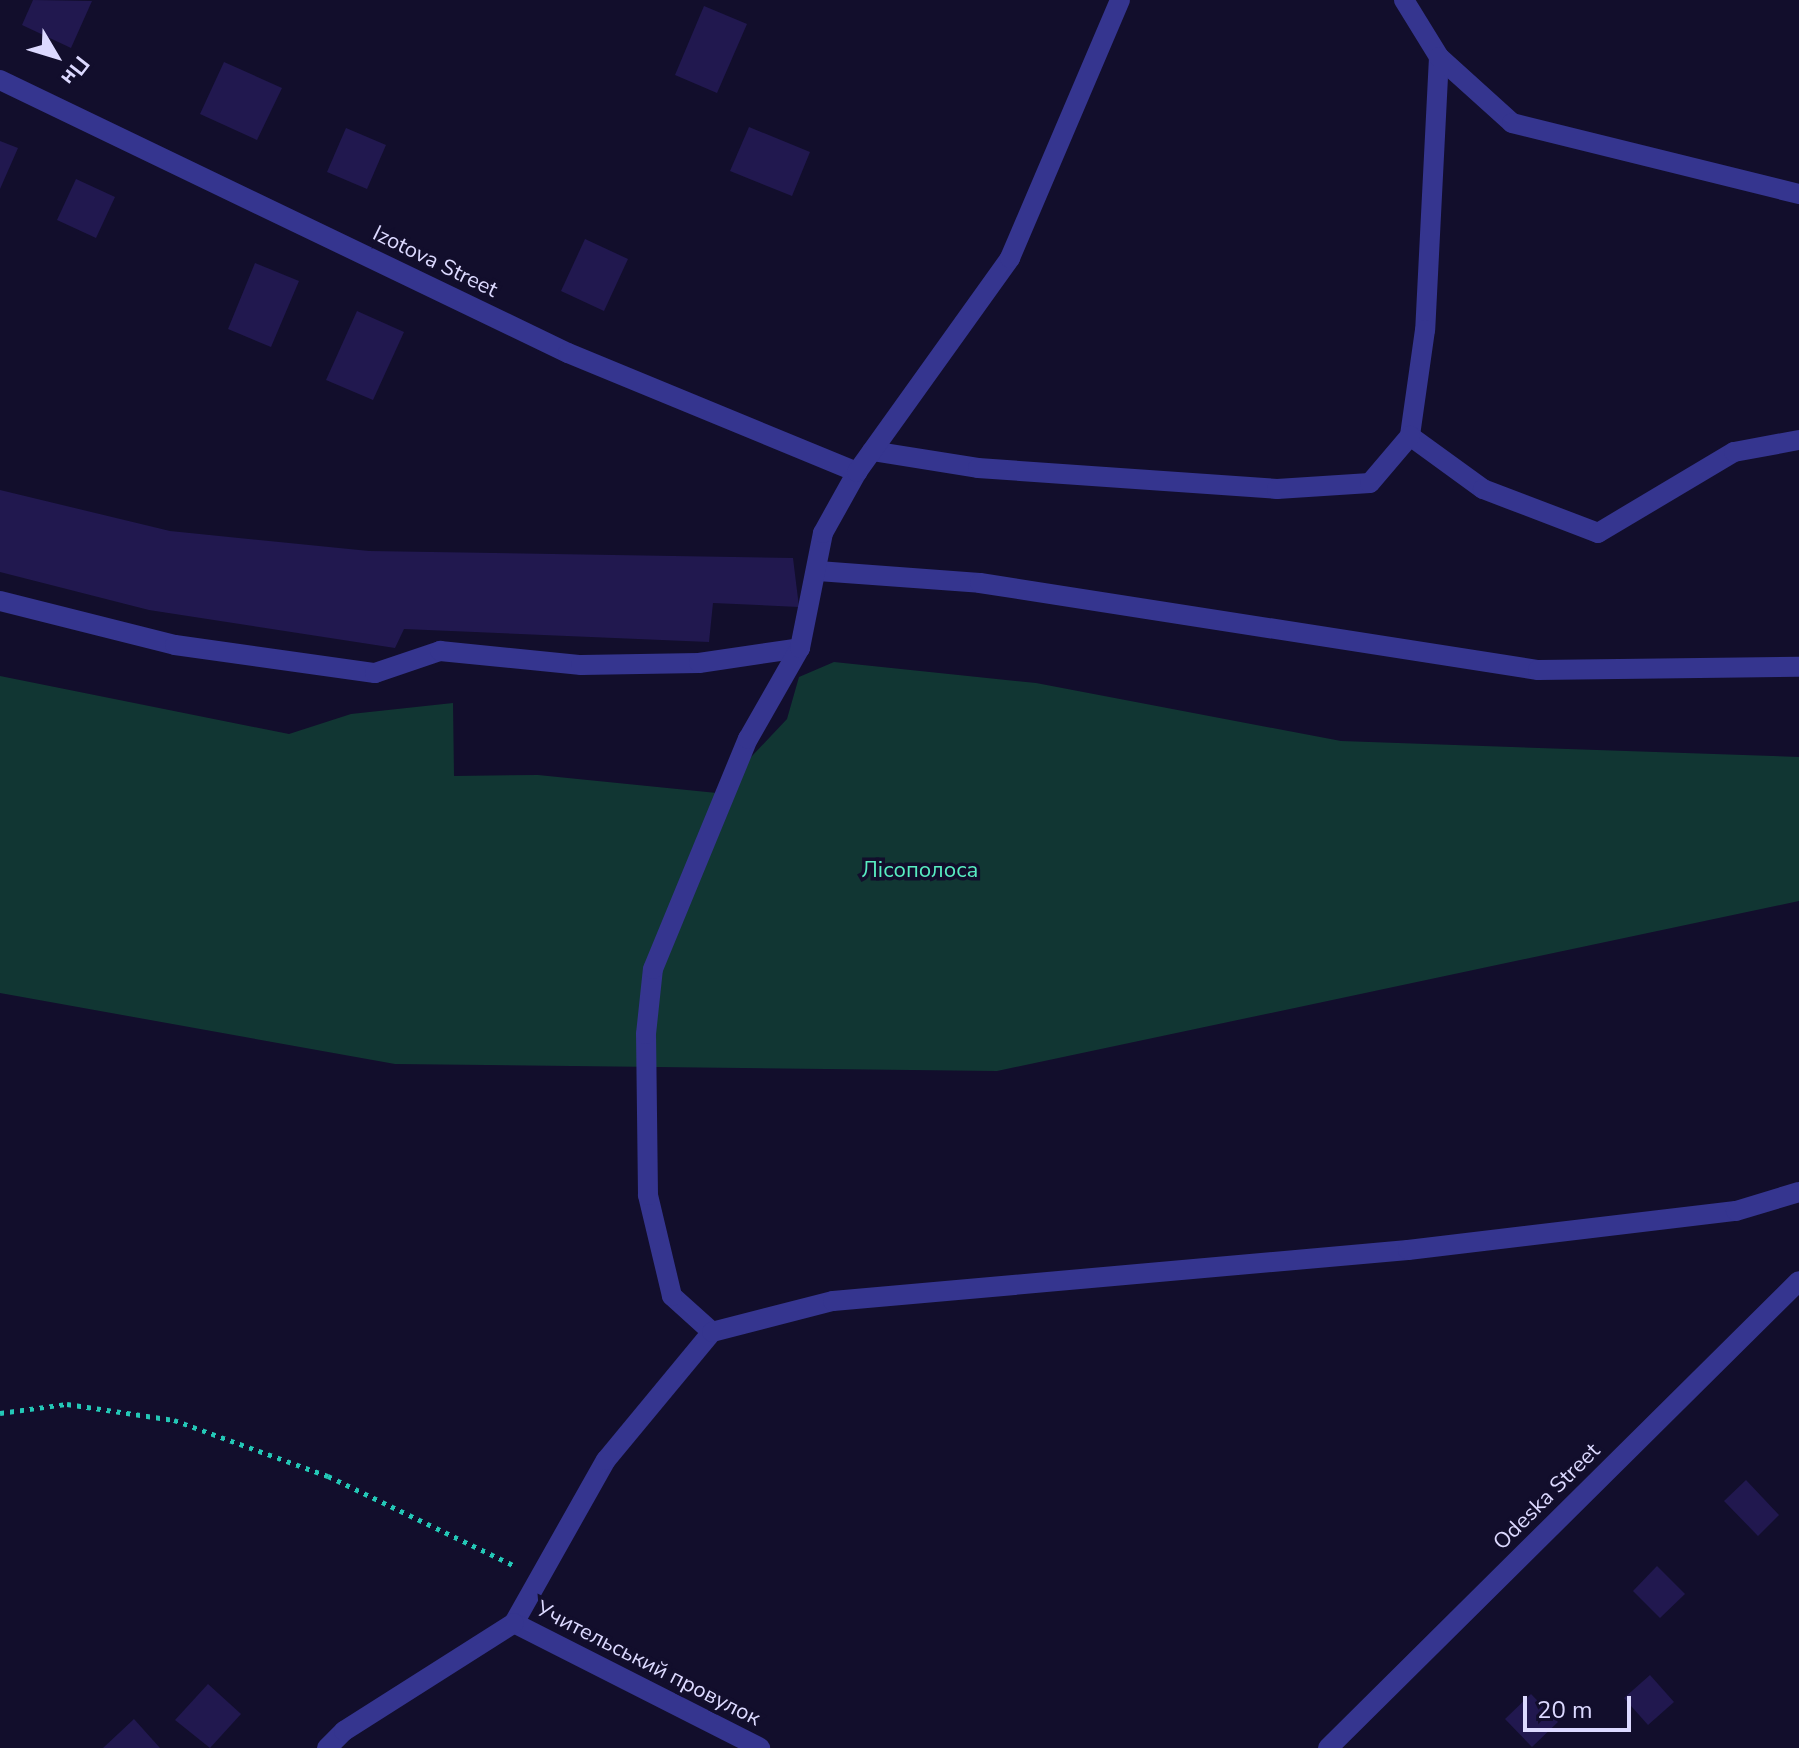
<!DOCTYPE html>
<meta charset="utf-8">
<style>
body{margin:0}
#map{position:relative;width:1799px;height:1748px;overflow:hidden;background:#120e2c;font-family:"Nunito Sans",sans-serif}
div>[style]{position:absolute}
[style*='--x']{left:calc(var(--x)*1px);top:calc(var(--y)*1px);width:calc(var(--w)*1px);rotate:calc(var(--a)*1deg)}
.green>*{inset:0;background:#113633}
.building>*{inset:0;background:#21184f}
.path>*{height:5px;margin-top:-2.5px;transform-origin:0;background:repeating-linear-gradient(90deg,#24c8b7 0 4px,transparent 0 10px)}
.service>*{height:20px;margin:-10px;padding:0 10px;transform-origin:10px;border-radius:10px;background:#35358f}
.minor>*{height:20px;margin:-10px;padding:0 10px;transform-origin:10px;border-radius:10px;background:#35358f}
span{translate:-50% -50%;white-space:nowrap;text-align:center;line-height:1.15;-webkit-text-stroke:7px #120e2c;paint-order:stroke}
.street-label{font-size:22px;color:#dcd9ff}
.park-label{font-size:22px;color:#58ecc1}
.north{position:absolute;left:16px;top:16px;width:80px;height:80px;-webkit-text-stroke:6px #120e2c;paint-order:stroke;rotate:128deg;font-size:22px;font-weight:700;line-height:32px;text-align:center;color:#dcd9ff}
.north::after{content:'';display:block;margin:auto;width:28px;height:36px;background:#dcd9ff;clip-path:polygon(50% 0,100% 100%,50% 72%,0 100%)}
.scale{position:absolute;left:1523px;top:1696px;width:108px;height:36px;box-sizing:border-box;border:4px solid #dcd9ff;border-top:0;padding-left:10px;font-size:24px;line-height:28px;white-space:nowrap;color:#dcd9ff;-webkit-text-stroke:6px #120e2c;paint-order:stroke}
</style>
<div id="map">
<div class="green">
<i style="clip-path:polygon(834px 662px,1036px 683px,1341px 741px,1799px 757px,1799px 901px,997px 1071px,395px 1064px,0 993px,0 676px,289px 734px,351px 714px,453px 703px,454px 776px,538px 775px,717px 793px,787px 719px,799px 677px)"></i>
</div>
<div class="building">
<i style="clip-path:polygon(33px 0,92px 1px,71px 48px,22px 25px)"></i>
<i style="clip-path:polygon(704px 6px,747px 24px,717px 93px,675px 75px)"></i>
<i style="clip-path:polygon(224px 62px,282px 88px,257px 140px,200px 114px)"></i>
<i style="clip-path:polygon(749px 127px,810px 152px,792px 196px,730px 171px)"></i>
<i style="clip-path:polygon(346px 128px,386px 145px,367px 189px,327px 172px)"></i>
<i style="clip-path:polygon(0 141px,18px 148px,0 189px)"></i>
<i style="clip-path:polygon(76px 179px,115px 197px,96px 238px,57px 220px)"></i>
<i style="clip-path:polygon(585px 239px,628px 259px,604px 311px,561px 291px)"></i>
<i style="clip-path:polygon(255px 263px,299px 281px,271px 347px,228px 329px)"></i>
<i style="clip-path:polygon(357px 311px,404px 332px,373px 400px,326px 380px)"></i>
<i style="clip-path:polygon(0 490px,170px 531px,369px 551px,793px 558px,799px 607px,713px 603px,709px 642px,404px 629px,395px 648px,149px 610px,0 572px)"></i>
<i style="clip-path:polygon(1746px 1480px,1779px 1515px,1758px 1536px,1724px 1501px)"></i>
<i style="clip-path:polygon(1657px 1566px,1685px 1594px,1660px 1618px,1633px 1591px)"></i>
<i style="clip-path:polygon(1650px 1675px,1674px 1702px,1648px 1725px,1624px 1698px)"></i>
<i style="clip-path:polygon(208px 1684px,241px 1714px,210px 1748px,175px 1720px)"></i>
<i style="clip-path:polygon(1531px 1694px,1558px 1722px,1532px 1747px,1505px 1719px)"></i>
<i style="clip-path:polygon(134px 1719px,160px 1748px,103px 1748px)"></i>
</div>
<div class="path">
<i style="--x:0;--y:1413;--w:68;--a:-7.7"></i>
<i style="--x:67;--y:1404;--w:108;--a:8.5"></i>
<i style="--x:174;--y:1420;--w:164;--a:20"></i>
<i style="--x:328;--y:1476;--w:208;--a:25.7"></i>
</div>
<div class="service">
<i style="--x:1439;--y:57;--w:273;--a:92.9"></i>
<i style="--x:1425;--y:330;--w:107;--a:98.1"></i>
<i style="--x:1410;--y:436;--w:90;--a:36"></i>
<i style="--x:1483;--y:489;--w:123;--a:20.9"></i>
<i style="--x:1598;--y:533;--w:158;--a:-30.8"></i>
<i style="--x:1734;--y:452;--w:66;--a:-10.5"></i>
<i style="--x:872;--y:451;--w:107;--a:9.1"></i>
<i style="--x:978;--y:468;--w:300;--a:4"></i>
<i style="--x:1277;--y:489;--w:93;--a:-3.7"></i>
<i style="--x:1370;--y:483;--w:62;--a:-49.6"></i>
<i style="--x:818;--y:571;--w:162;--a:4.2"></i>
<i style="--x:980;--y:583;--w:565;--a:8.86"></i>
<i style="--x:1538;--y:670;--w:261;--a:-0.7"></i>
<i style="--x:0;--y:601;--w:180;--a:14.1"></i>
<i style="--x:175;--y:645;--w:202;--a:8"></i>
<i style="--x:375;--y:673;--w:69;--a:-18.7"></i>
<i style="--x:440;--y:651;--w:142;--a:5.7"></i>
<i style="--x:581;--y:665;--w:118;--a:-1"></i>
<i style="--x:699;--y:663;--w:102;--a:-8.4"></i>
</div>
<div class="minor">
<i style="--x:1404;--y:0;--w:67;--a:58.4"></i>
<i style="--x:1439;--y:57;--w:98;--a:42.1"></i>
<i style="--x:1512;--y:123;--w:296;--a:13.9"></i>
<i style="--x:0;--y:80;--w:630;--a:25.67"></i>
<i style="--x:568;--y:353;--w:313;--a:22.4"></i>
<i style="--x:712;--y:1332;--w:54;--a:-138"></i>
<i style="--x:672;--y:1296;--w:104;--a:-103.4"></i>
<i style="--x:648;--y:1195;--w:161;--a:-90.7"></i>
<i style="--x:646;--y:1034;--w:65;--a:-83.9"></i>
<i style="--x:653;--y:969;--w:249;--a:-67.6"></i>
<i style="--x:748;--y:739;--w:105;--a:-60.3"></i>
<i style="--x:800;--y:648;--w:117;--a:-78.7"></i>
<i style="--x:823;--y:533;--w:70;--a:-60.9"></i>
<i style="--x:857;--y:472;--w:263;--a:-54.4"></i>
<i style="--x:1010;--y:258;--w:280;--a:-66.9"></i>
<i style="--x:514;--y:1623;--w:187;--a:-60.6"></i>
<i style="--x:606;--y:1460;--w:166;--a:-50.4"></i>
<i style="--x:712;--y:1332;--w:125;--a:-14.4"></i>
<i style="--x:833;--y:1301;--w:577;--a:-5.07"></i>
<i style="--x:1408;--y:1250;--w:330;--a:-6.8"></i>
<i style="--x:1736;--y:1211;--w:66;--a:-16.8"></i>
<i style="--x:514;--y:1623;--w:276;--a:26.9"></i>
<i style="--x:327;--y:1748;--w:24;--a:-45"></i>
<i style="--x:344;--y:1731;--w:201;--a:-32.4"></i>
<i style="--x:1328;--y:1748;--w:663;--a:-44.76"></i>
</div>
<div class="street-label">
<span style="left:435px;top:262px;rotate:26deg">Izotova Street</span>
<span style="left:1547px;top:1497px;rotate:-45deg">Odeska Street</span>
<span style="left:648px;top:1664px;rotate:27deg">Учительський провулок</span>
</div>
<div class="park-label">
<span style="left:920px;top:871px">Лісополоса</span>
</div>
<div class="north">Пн</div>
<div class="scale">20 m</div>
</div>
